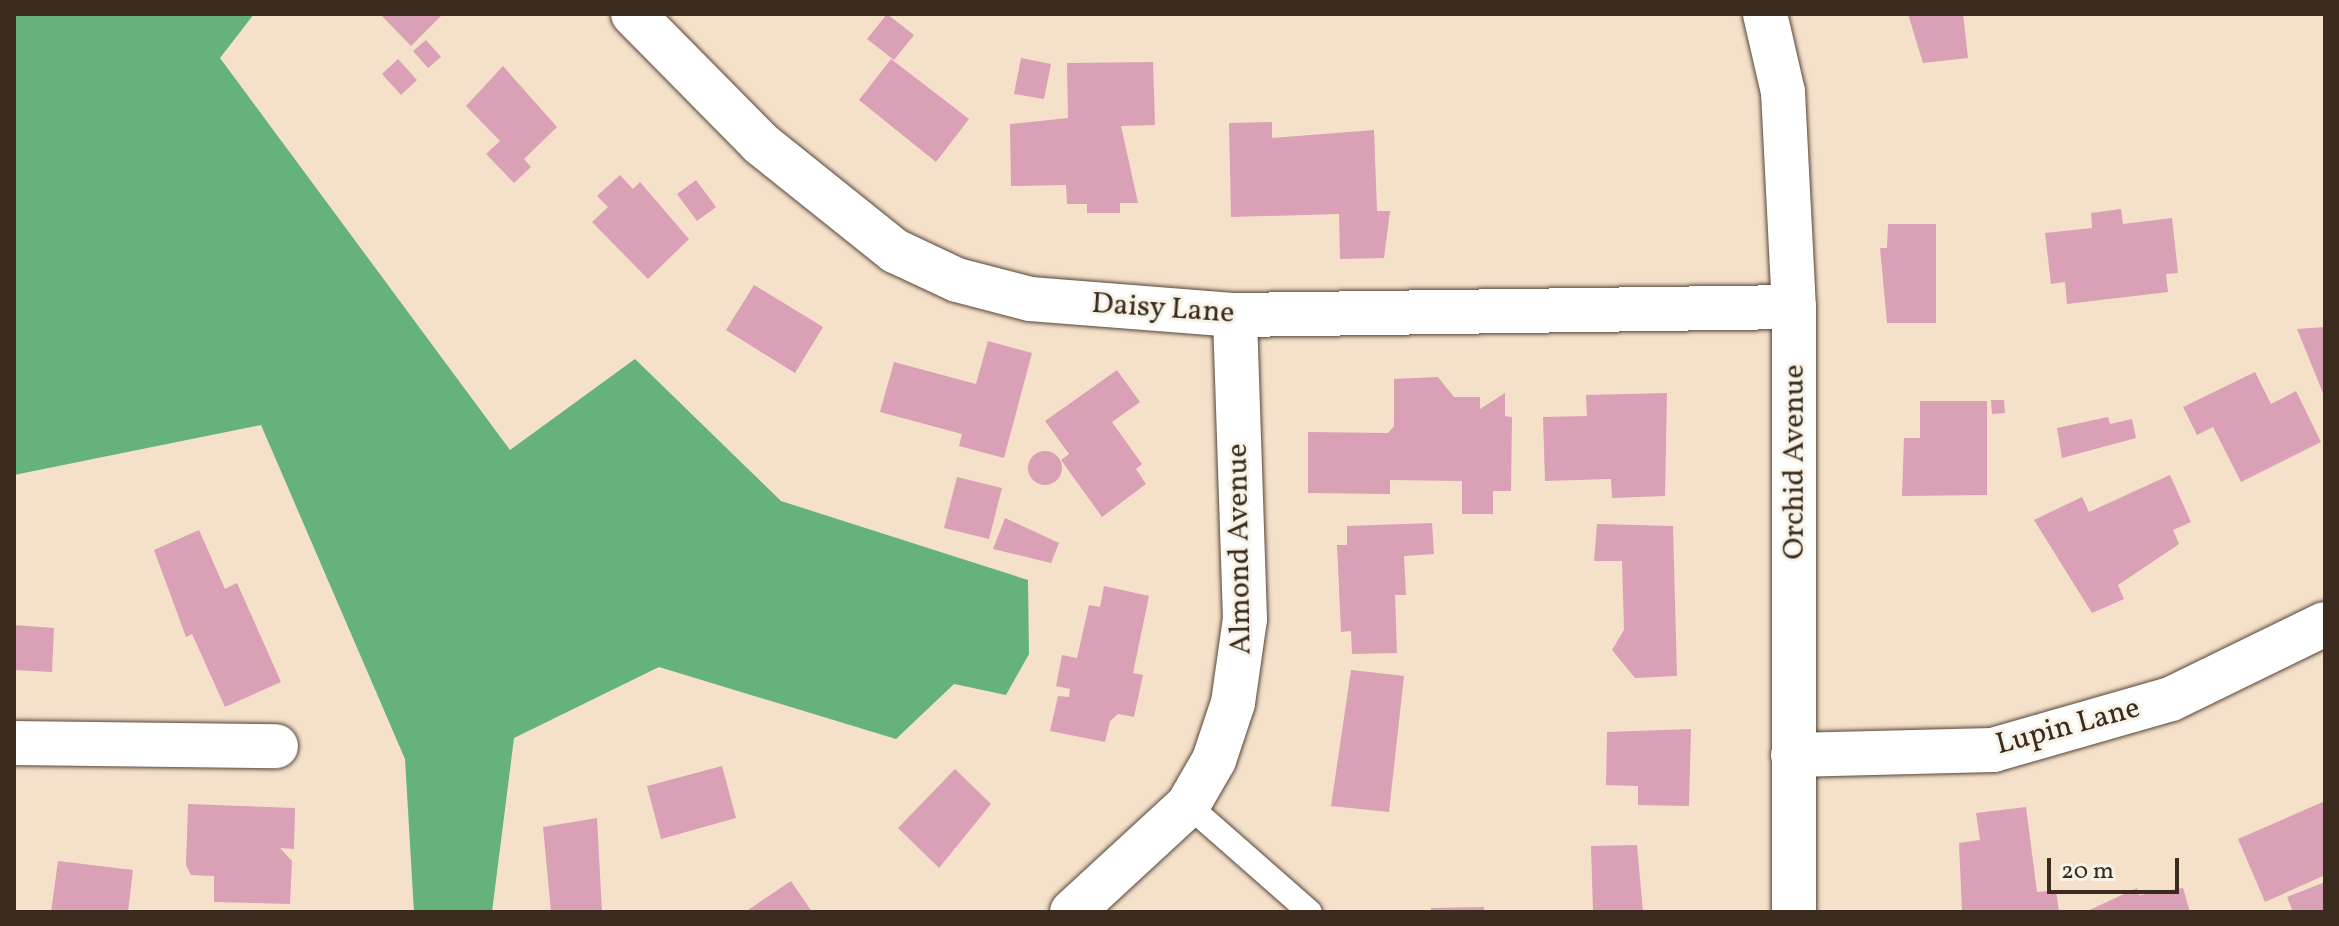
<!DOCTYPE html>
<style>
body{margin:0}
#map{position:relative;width:2339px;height:926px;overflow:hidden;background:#f5e1ca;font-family:Vollkorn,serif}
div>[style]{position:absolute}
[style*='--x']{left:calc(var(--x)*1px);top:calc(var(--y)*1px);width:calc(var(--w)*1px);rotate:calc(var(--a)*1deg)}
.forest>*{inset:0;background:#65b27d}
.building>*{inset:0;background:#d9a0b6}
.round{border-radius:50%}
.roads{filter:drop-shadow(0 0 2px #574538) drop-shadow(0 0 2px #574538)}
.service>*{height:24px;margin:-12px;padding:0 12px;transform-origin:12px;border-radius:12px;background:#fff}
.minor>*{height:44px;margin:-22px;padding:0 22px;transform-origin:22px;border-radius:22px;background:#fff}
span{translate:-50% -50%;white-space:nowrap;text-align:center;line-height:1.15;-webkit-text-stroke:6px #f7f3e8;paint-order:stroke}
.street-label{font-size:30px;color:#3b2a1e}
.frame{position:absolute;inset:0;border:16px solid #3b2a1e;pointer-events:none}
.scale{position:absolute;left:2047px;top:858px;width:132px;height:36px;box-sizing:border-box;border:4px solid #3b2a1e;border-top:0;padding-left:10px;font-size:24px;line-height:28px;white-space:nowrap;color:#3b2a1e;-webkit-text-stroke:6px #f7f3e8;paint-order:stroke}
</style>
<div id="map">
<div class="forest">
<i style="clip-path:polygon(14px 14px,254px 14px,220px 58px,510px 450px,635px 359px,781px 501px,1028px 580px,1029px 654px,1006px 695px,954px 684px,896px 739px,659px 667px,514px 738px,492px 912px,414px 912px,405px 759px,261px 425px,14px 475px)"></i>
</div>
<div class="building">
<i style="clip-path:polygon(380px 14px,443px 14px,411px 46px)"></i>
<i style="clip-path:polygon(887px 14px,914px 35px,894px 60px,867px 39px)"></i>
<i style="clip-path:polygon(1908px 14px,1963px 14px,1968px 58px,1923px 63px)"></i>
<i style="clip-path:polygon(426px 40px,441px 57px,428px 68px,413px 51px)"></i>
<i style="clip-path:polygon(1021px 58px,1051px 64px,1044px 99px,1014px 94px)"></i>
<i style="clip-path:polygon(398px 59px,417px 80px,401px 95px,382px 74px)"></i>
<i style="clip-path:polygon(891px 59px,969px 119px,936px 162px,859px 100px)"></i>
<i style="clip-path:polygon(1153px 62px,1155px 125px,1121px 126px,1138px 203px,1120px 203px,1120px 213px,1087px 213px,1087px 204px,1067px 204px,1066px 185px,1011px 186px,1010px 124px,1068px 118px,1067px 63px)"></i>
<i style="clip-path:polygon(503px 66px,557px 127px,524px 159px,531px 167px,514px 183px,486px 154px,500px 141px,466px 106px)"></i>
<i style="clip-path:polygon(1272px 122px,1272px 138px,1374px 130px,1377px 211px,1390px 211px,1384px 258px,1340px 259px,1339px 214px,1231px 217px,1229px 123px)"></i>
<i style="clip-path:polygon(620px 175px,633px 189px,640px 182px,689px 239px,648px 279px,592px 222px,608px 207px,597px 196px)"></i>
<i style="clip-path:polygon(696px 180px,716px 207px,697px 221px,677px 194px)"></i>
<i style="clip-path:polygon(2121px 209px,2123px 224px,2172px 218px,2178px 273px,2166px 274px,2168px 292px,2067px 304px,2065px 282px,2051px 284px,2045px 233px,2092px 228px,2091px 213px)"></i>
<i style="clip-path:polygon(1888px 224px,1936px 224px,1936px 323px,1887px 323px,1880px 248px,1887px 248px)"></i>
<i style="clip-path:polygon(754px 285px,823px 327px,795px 373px,726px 330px)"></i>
<i style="clip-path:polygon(2325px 327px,2325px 398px,2297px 329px)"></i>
<i style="clip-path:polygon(988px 341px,1032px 353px,1004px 458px,959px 446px,962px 434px,880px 412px,894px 362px,976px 384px)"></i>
<i style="clip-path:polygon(1117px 370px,1140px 402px,1112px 422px,1142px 464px,1136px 469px,1146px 484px,1102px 517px,1061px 460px,1069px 454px,1045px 421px)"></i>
<i style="clip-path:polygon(2255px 372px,2271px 404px,2296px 391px,2321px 442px,2241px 482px,2213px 427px,2197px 435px,2183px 407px)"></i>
<i style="clip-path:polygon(1438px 377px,1454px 397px,1480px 397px,1480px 409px,1505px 393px,1505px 416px,1512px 417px,1511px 491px,1493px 491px,1493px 514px,1462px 514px,1462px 481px,1390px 480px,1390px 494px,1308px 493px,1308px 432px,1388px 433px,1394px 426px,1394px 379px)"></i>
<i style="clip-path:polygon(1667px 393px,1665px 496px,1612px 498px,1611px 479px,1545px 481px,1543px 417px,1587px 416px,1586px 395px)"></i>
<i style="clip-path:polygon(1991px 400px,2004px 400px,2005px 413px,1992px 414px)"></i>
<i style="clip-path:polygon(1920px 401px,1987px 401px,1987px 495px,1902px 496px,1904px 438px,1920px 438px)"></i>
<i style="clip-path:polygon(2108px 417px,2110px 424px,2132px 419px,2136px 438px,2062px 458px,2057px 428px)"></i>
<i class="round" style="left:1028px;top:451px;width:34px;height:34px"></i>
<i style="clip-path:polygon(2170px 475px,2191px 522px,2173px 530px,2179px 544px,2118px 585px,2124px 599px,2092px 613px,2034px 520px,2082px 497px,2089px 512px)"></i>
<i style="clip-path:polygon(957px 477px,1002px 488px,989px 539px,944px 528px)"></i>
<i style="clip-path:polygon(1005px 518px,1059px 543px,1051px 563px,993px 549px)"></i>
<i style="clip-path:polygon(1432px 523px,1434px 554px,1404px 556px,1406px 595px,1395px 595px,1397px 653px,1352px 654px,1351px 631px,1341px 632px,1337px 545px,1347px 545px,1347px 526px)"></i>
<i style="clip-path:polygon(1597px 524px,1673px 526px,1677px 676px,1635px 678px,1612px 650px,1624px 630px,1622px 561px,1594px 561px)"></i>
<i style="clip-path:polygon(199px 530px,225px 589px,237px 583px,281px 682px,225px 707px,192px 634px,186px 637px,154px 550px)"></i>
<i style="clip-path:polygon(1104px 586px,1149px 596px,1133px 673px,1143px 675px,1134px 717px,1118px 714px,1110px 721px,1105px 742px,1050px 731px,1058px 696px,1069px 697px,1070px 689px,1056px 686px,1062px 655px,1077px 658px,1089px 605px,1100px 607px)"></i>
<i style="clip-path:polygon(14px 625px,54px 628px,52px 672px,14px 670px)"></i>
<i style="clip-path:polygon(1351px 670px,1404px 676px,1389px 812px,1331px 806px)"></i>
<i style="clip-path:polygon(1691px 729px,1689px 806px,1638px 805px,1638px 786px,1606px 785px,1607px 732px)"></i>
<i style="clip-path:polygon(722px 766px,736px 818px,661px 839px,647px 786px)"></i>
<i style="clip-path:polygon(955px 769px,991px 804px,939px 868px,898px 828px)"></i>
<i style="clip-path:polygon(2325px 801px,2325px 875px,2265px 902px,2238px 839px)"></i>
<i style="clip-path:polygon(188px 804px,295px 808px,294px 849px,280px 848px,292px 861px,290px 904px,214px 902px,214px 876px,191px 875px,186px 865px)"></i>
<i style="clip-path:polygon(2026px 807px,2037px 892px,2056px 890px,2059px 912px,1962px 911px,1959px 843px,1980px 840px,1976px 813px)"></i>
<i style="clip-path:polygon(597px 818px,602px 912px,551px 912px,543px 827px)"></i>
<i style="clip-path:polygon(1637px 845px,1643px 912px,1593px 912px,1591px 846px)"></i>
<i style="clip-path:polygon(58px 861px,133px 870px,128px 912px,51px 912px)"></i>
<i style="clip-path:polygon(791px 881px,812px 912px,745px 912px)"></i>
<i style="clip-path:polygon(2325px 882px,2325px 912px,2293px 912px,2287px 897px)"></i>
<i style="clip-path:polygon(2137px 888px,2139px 895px,2183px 888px,2190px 912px,2085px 912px)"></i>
<i style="clip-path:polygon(1484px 907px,1484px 912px,1431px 912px,1431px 908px)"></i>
</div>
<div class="roads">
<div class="service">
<i style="--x:1188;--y:805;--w:162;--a:41.3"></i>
</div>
<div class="minor">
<i style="--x:633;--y:14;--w:181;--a:45.4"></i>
<i style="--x:760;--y:143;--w:173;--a:38.7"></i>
<i style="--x:895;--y:251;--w:68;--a:25.1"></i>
<i style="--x:957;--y:280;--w:75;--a:14.6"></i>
<i style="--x:1030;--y:299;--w:206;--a:4.5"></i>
<i style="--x:1235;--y:315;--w:559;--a:-0.82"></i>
<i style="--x:1765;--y:14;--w:80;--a:77"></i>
<i style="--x:1783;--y:92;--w:215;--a:87.1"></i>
<i style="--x:1794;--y:307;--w:605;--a:90"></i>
<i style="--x:14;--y:743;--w:262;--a:0.7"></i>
<i style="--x:1793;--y:755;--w:200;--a:-1.4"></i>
<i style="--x:1993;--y:750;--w:185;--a:-16"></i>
<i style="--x:2171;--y:699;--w:171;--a:-26"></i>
<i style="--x:1072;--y:912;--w:158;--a:-42.7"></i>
<i style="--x:1188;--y:805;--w:52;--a:-60"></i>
<i style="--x:1214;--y:760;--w:60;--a:-71.6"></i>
<i style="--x:1233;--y:703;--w:85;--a:-81.9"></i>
<i style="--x:1245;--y:619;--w:304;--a:-91.9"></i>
</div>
</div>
<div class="street-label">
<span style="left:1163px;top:309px;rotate:4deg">Daisy Lane</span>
<span style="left:1795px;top:462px;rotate:-90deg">Orchid Avenue</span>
<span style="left:1240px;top:549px;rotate:-91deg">Almond Avenue</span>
<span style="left:2068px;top:727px;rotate:-15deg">Lupin Lane</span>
</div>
<div class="frame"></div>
<div class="scale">20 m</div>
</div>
